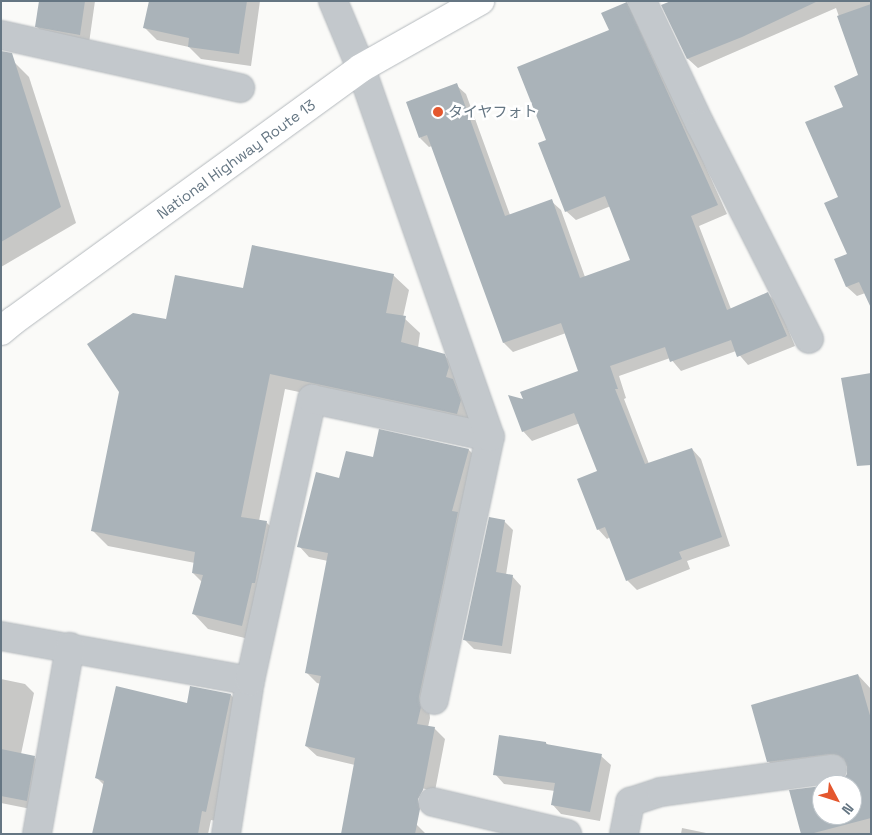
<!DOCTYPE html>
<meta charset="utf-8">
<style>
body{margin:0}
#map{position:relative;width:872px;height:835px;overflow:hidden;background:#fafaf8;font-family:"Space Grotesk","Noto Sans JP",sans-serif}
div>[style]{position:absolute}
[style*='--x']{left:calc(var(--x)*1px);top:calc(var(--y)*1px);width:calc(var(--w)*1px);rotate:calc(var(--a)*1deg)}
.shadow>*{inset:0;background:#0003}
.building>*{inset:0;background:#aab3b9}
.roads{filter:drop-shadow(0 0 1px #b4b9bd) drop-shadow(0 0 1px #b4b9bd)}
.minor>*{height:28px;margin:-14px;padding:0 14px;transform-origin:14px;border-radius:14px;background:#c3c8cc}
.trunk>*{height:28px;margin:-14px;padding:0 14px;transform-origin:14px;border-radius:14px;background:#fff}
.dots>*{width:14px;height:14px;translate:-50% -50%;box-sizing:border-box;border:2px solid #fff;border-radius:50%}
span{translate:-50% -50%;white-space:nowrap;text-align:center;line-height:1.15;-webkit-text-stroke:5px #fff;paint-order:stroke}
.poi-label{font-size:15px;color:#657683}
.left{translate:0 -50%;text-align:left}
.street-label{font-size:15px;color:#657683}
.frame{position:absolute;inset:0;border:2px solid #657683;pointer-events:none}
.north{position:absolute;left:812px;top:775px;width:50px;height:50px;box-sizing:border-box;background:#fff;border:1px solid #c1c8cd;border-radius:50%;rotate:130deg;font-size:14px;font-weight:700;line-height:20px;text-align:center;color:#657683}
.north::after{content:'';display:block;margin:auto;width:18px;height:22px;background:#e4572e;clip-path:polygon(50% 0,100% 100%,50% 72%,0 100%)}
</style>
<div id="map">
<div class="shadow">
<i style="clip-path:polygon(40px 1px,95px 1px,89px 43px,46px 36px,36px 26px)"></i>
<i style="clip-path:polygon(150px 1px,260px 1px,251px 66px,201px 59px,189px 47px,157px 40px,145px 28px)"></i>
<i style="clip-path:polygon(674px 1px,871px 1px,871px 291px,857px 296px,847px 287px,836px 260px,848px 254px,840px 197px,860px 76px,836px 8px,698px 68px,688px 59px,663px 6px)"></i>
<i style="clip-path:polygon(626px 3px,636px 13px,727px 214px,699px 226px,731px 309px,768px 294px,777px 303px,795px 346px,748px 365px,736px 351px,681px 371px,670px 358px,619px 376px,626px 398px,624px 399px,649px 464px,692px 449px,701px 459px,730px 546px,687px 561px,690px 569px,637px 590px,627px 580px,610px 537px,607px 539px,598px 529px,598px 472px,580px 423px,532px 441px,523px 431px,580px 372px,566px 333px,513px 352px,504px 343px,432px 146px,429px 147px,420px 138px,456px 85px,466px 94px,510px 215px,551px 201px,561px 210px,585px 277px,632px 261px,611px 206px,576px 220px,566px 211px,547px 141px)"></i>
<i style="clip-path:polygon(13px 61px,29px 77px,76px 223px,1px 267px,1px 65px)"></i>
<i style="clip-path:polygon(393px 275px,409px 290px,403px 317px,420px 333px,418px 348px,444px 355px,460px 371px,472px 429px,285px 389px,259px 521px,266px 522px,282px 538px,257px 641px,208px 629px,193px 613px,202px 582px,193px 573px,195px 563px,108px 546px,92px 530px,167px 321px,244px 290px)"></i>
<i style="clip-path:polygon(469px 450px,479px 460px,429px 708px,430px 718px,428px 727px,434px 728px,445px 739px,435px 791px,416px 787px,416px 824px,426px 834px,342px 834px,355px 765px,317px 756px,306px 746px,321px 684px,317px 683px,306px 672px,328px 561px,309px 557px,299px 546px,340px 479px,373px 459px)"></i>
<i style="clip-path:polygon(504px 521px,513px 530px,506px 575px,512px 576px,521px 586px,511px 654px,474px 649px,464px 639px)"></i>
<i style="clip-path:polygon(858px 675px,871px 689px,871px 834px,802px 834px,822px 786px,822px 815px,852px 815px,852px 785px,829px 785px,842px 783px,848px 775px,849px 766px,781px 774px,768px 761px)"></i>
<i style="clip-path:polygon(1px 679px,25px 684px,34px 693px,21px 754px,34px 757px,43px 766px,36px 810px,1px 803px)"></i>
<i style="clip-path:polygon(231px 695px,240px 704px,216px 821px,211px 820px,208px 834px,94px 834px,104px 785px,97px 778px,188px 705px)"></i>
<i style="clip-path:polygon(546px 743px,549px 746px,601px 756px,611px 765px,600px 821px,561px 814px,552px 804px,555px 791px,504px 784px,495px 774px)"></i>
<i style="clip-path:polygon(682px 828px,711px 834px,681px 834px)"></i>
</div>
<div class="building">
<i style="clip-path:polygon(39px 1px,85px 1px,80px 35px,35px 27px)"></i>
<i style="clip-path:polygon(149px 1px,247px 1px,239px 54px,188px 47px,189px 38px,143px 28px)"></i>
<i style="clip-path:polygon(671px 1px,818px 1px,742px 37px,687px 59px,661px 5px)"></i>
<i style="clip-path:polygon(627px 2px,718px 205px,691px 216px,727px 310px,768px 292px,787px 336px,737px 357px,731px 340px,670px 362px,665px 347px,610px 366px,618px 389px,615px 389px,645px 464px,692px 448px,722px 537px,679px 552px,682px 559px,626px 581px,605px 527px,597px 530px,577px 479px,597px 471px,574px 413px,522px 432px,508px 395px,523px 399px,520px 392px,578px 371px,561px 323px,503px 343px,427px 135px,419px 138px,406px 102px,457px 83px,505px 216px,552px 199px,580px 278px,630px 260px,605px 196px,565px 212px,538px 143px,546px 140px,517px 67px,609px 30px,601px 13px)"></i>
<i style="clip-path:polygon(871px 4px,871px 308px,859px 282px,846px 287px,834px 259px,847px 254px,824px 203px,838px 197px,805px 122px,843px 107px,834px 86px,858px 75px,837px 16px)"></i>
<i style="clip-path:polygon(1px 51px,12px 53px,61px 207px,1px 242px)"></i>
<i style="clip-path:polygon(252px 245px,394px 274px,386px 313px,406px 316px,401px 342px,445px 354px,449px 367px,446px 377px,453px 379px,461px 400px,457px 414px,270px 374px,241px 517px,267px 521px,255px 583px,252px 583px,242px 626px,192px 614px,203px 575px,192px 573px,195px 552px,91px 531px,119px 392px,87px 344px,133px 313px,166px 319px,175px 275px,243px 288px)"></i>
<i style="clip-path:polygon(871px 373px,871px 465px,857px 466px,841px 378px)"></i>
<i style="clip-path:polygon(379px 429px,469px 449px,452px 511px,458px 512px,419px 697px,421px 707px,417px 724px,435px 727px,423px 790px,418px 799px,420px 809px,415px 834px,341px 834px,355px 758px,305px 746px,321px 676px,305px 673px,328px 553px,297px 547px,316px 472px,339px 478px,346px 451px,373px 457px)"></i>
<i style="clip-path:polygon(489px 517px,505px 520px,496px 572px,513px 575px,502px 646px,463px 640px)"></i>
<i style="clip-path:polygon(858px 674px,871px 719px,871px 818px,810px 834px,801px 834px,789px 790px,822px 786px,822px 815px,852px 815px,852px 785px,830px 785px,842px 781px,847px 774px,847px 766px,844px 759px,838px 755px,830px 754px,767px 762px,751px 705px)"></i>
<i style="clip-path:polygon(116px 686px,187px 703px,190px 686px,231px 694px,206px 812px,202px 811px,198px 834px,92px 834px,104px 781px,95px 778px)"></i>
<i style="clip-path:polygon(499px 735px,546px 742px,546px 744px,602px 754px,590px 812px,551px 805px,555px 783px,493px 775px)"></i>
<i style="clip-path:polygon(1px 749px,35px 756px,27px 801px,1px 796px)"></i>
</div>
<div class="roads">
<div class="minor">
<i style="--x:642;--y:1;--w:136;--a:64.8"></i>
<i style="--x:700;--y:124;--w:241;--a:63.1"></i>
<i style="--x:1;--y:35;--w:245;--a:12.5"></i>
<i style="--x:1;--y:636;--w:253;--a:10.2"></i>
<i style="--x:434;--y:700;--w:269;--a:-78"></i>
<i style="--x:433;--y:802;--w:138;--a:13.4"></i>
<i style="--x:37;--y:834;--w:190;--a:-80"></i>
<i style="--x:226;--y:834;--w:155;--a:-81.1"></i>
<i style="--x:250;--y:681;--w:289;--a:-77.6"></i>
<i style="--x:312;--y:399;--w:182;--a:12.1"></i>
<i style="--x:490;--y:437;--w:391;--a:-109.3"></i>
<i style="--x:361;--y:68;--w:73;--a:-112.7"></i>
<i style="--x:624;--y:834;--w:33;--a:-79"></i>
<i style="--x:630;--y:802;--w:33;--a:-18"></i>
<i style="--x:661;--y:792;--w:173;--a:-7.7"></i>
</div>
<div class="trunk">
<i style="--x:1;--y:331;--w:16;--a:-40"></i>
<i style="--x:13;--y:321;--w:430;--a:-36"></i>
<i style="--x:361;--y:68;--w:137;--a:-29.4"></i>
</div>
</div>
<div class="dots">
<i style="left:438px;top:112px;background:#e4572e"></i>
</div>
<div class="poi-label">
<span class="left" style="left:448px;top:112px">タイヤフォト</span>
</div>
<div class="street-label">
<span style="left:236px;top:159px;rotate:-36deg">National Highway Route 13</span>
</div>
<div class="frame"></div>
<div class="north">N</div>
</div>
